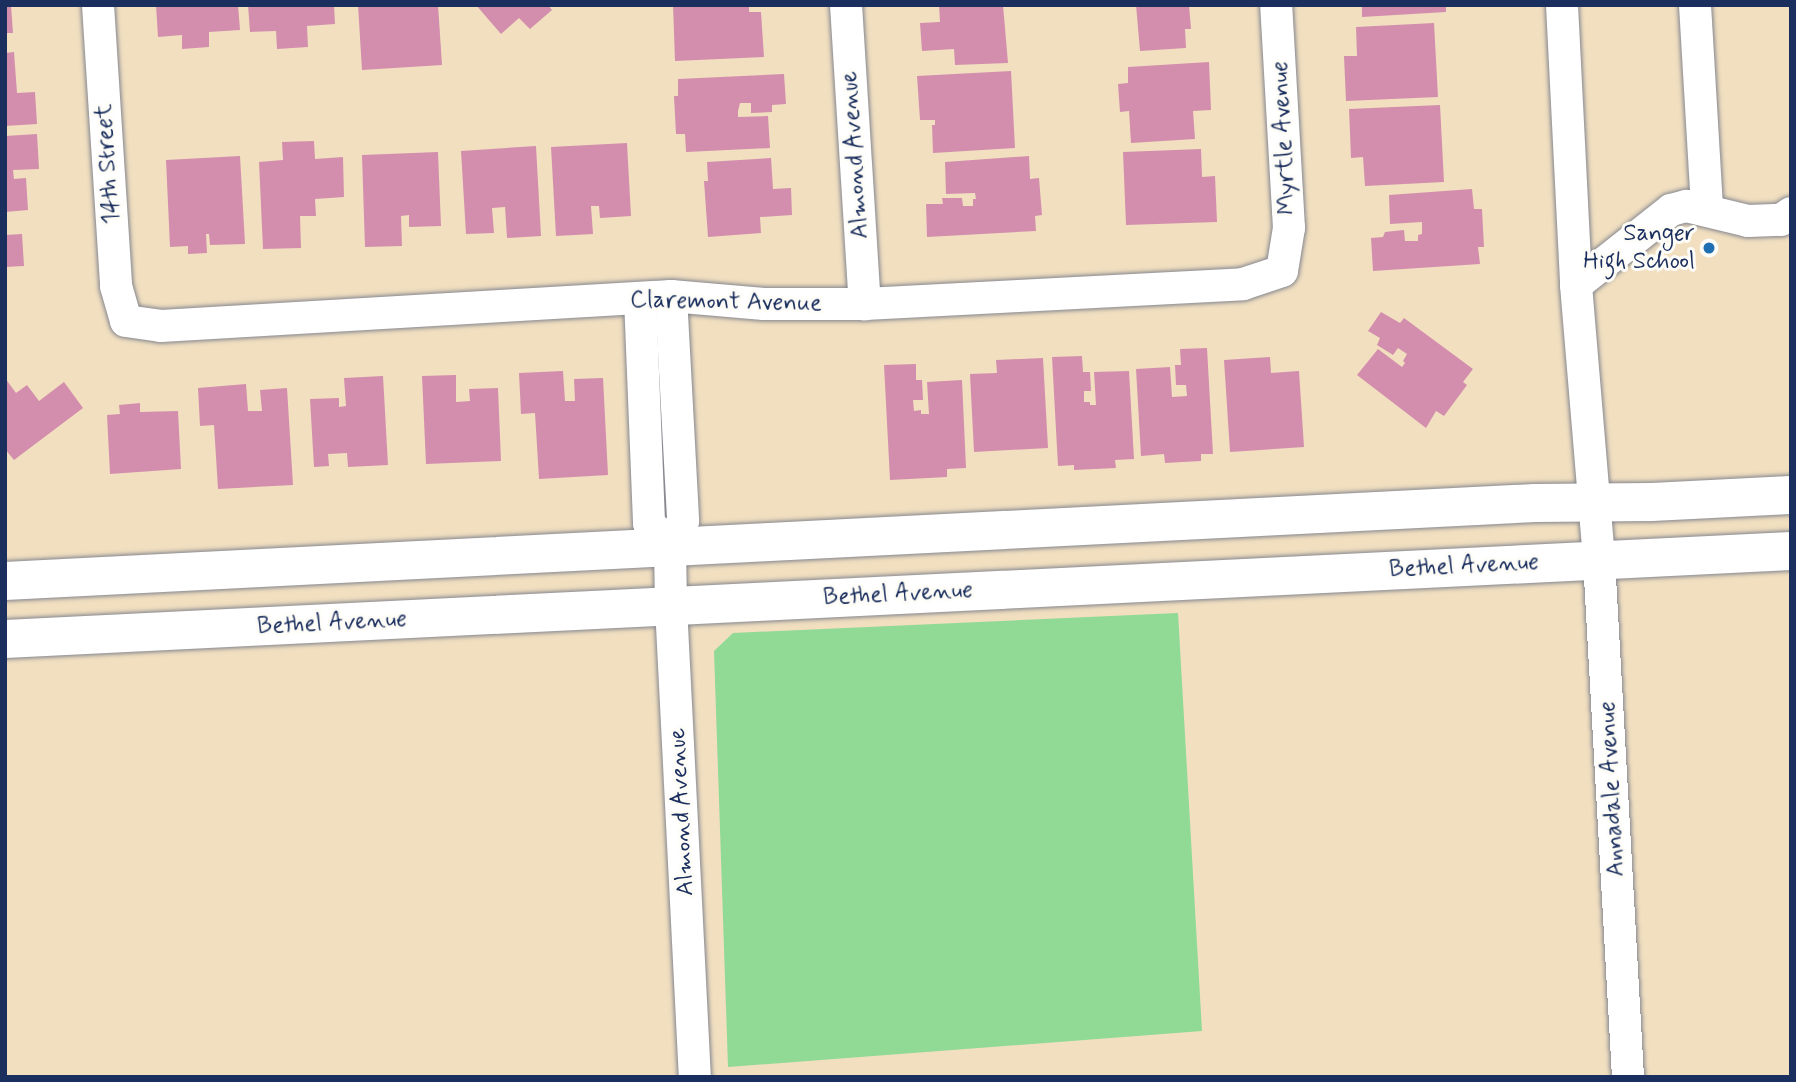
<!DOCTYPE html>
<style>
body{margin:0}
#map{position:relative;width:1796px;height:1082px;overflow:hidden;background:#f1dfc0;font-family:Mynerve,sans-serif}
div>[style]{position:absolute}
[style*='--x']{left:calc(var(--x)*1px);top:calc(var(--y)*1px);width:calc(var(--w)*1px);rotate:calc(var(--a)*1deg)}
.green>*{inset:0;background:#90da96}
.building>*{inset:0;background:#d38ead}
.roads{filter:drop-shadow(0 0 2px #86878f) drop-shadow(0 0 2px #86878f)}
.minor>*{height:32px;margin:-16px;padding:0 16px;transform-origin:16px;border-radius:16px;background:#fff}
.major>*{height:38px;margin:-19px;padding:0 19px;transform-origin:19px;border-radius:19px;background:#fff}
.dots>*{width:19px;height:19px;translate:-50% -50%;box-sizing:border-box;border:4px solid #fdfcf7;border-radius:50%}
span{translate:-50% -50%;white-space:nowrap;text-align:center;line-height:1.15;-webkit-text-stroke:6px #fdfcf7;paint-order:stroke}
.street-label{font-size:24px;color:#1b2f5e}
.poi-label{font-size:24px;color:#1b2f5e}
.right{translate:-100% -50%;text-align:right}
.frame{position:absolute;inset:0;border:7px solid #1b2f5e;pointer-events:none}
</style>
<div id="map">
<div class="green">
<i style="clip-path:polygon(1178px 613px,1202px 1031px,728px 1067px,714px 651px,733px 633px)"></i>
</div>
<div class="building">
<i style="clip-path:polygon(5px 5px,11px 5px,13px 33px,5px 33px)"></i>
<i style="clip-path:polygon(156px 5px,238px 5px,240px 30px,209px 32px,209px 47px,182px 49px,182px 35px,158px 37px)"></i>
<i style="clip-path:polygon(248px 5px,334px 5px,335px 24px,307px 26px,308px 47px,277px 49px,276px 31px,250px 32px)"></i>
<i style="clip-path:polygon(358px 5px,438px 5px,442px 65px,362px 70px)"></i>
<i style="clip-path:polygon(476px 5px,548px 5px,552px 10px,530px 29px,519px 18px,501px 34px)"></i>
<i style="clip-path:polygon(673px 5px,749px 5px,749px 12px,761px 12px,764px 57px,675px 61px)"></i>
<i style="clip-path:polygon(939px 5px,1003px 5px,1008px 63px,955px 65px,954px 49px,922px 51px,920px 23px,940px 22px)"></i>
<i style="clip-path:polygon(1136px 5px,1189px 5px,1191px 29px,1185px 29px,1186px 48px,1140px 51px)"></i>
<i style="clip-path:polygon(1362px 5px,1446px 5px,1446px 12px,1362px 17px)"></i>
<i style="clip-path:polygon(1434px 23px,1438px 97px,1346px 101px,1344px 56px,1357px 56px,1356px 27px)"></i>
<i style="clip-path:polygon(14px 52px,17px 93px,35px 92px,37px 124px,5px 126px,5px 53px)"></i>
<i style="clip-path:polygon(1209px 62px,1211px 110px,1193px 111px,1195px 139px,1131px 143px,1129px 111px,1120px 112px,1118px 84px,1128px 83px,1128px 67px)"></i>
<i style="clip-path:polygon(1011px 71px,1015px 148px,933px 153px,932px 125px,935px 125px,935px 120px,920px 120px,917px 76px)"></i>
<i style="clip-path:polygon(784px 74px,786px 104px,772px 105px,772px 112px,751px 113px,751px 103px,740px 103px,738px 111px,738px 117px,768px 116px,770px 148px,686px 152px,685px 134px,676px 134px,674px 96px,678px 96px,678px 79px)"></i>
<i style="clip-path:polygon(1440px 105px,1444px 182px,1365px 186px,1363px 157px,1351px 158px,1349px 109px)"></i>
<i style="clip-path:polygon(37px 134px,39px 169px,13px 170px,14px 179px,26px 178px,28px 210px,5px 212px,5px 136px)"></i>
<i style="clip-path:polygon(314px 141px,315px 159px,343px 157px,344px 197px,315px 199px,316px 216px,300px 216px,301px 248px,263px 249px,259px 162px,283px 160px,282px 142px)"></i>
<i style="clip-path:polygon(627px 143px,631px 216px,600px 218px,599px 206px,591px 206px,593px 234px,556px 236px,551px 147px)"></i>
<i style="clip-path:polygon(536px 146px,541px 236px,507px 238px,505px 207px,492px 208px,494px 233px,466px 234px,461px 151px)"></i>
<i style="clip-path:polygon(1201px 149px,1202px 177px,1215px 176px,1217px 222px,1126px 225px,1123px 152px)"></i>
<i style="clip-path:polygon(438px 152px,441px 226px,409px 227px,409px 215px,401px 216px,402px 246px,365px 247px,362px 155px)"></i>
<i style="clip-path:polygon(240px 156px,245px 244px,210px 245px,209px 234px,206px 234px,207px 253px,188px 254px,188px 246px,170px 247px,166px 160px)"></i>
<i style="clip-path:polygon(1029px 156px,1030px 179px,1039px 178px,1042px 215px,1035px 216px,1036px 231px,927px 237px,926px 204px,943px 204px,942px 198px,962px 198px,963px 206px,973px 206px,973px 199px,976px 199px,975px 193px,946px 194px,945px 162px)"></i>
<i style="clip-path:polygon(771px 158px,773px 189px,791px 188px,792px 215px,760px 217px,761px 233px,708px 237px,704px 181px,708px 181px,707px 162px)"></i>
<i style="clip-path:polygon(1472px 189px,1474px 209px,1482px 209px,1484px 247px,1478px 247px,1480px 264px,1373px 271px,1371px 238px,1383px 237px,1385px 232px,1404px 230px,1405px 241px,1418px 241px,1418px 235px,1422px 234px,1422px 222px,1390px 224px,1389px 195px)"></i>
<i style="clip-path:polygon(22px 234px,24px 266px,5px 267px,5px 235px)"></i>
<i style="clip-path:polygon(1381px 312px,1400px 323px,1404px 318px,1473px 369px,1463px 382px,1467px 385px,1444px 416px,1436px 411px,1426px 428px,1357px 375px,1378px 349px,1402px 367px,1405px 363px,1403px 361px,1407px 354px,1398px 348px,1393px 355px,1377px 345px,1380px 338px,1368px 331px)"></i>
<i style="clip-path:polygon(1207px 348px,1213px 454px,1201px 454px,1201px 461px,1165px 463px,1164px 454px,1141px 456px,1136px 369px,1170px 367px,1172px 397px,1187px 396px,1186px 385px,1176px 385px,1175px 365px,1181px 365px,1180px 349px)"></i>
<i style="clip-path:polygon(1082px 356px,1083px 372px,1090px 372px,1091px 391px,1084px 391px,1084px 402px,1090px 402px,1090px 405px,1096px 405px,1094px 372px,1129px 371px,1134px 459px,1115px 460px,1116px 468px,1074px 470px,1074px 465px,1058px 466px,1052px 357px)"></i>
<i style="clip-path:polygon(1270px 357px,1271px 373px,1299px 371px,1304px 447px,1230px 452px,1224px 360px)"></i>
<i style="clip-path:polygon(1043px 358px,1048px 448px,974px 452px,970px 374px,997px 373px,996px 360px)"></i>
<i style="clip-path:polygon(916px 364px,916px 380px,922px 380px,923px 400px,913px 400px,914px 411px,921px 410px,921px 414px,929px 414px,927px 382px,962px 380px,966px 468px,947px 469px,947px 477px,890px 480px,884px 365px)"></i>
<i style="clip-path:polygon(563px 371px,565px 401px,575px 401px,574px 379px,603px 378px,608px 475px,539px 479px,535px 413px,521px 414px,519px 373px)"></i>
<i style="clip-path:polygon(456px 375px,456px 402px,470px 401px,469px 389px,498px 388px,501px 461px,426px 464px,422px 376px)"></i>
<i style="clip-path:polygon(383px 376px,388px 465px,348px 467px,347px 453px,328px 454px,329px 466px,314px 467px,310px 399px,339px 398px,339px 407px,346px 406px,344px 378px)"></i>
<i style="clip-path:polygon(5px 378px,16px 393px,27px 385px,39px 401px,64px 382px,83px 408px,14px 460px,5px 449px)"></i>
<i style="clip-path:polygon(246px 384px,248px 411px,262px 411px,260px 390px,287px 388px,293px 485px,218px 489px,214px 425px,200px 426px,198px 388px)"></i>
<i style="clip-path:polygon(140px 403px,140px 412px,178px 411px,181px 469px,110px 474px,107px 415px,120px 414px,119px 405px)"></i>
</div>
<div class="roads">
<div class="minor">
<i style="--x:98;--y:5;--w:282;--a:86.3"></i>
<i style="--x:116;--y:286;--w:36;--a:74"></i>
<i style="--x:126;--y:321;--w:35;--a:8"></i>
<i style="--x:161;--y:326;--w:511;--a:-3.37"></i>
<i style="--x:671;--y:296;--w:93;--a:4.9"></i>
<i style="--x:764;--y:304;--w:101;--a:0"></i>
<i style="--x:865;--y:304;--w:379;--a:-3"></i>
<i style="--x:1243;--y:284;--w:41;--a:-18.4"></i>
<i style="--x:1282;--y:271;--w:44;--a:-80.8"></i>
<i style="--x:1289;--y:228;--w:223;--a:-93.3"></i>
<i style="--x:846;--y:5;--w:300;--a:86.4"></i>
<i style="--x:1562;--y:5;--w:280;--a:87.1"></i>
<i style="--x:1576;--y:285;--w:276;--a:85.2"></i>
<i style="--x:1599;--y:560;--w:518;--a:86.79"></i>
<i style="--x:1695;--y:5;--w:205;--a:86.6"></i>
<i style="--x:1576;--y:285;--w:121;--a:-38.3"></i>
<i style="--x:1671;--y:210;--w:16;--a:-15"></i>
<i style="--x:1686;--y:206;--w:64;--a:13.6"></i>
<i style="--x:1748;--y:221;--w:33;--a:-2"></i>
<i style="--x:1781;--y:220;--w:12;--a:-35"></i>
<i style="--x:671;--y:296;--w:225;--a:86.9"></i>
<i style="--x:683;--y:521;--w:29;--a:117"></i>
<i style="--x:670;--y:547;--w:59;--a:89"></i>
<i style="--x:671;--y:606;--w:472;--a:87.1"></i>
<i style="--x:640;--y:298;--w:225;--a:87.7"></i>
<i style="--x:649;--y:523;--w:32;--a:49"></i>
</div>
<div class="major">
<i style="--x:5;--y:581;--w:1532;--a:-2.92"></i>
<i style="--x:1535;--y:503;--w:116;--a:-0.5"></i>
<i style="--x:1651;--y:502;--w:140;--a:-2.9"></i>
<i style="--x:5;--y:639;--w:1788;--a:-2.82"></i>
</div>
</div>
<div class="dots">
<i style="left:1709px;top:248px;background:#1f6fb2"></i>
</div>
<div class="street-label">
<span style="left:1284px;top:138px;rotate:-93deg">Myrtle Avenue</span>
<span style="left:855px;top:155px;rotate:-94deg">Almond Avenue</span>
<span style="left:108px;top:164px;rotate:-94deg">14th Street</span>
<span style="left:726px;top:302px;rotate:1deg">Claremont Avenue</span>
<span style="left:1464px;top:566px;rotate:-3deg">Bethel Avenue</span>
<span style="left:898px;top:594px;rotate:-3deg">Bethel Avenue</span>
<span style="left:332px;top:623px;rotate:-3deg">Bethel Avenue</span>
<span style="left:1612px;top:789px;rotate:-93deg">Annadale Avenue</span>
<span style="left:682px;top:812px;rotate:-93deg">Almond Avenue</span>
</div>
<div class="poi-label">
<span class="right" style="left:1695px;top:248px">Sanger<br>High School</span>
</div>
<div class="frame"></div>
</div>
